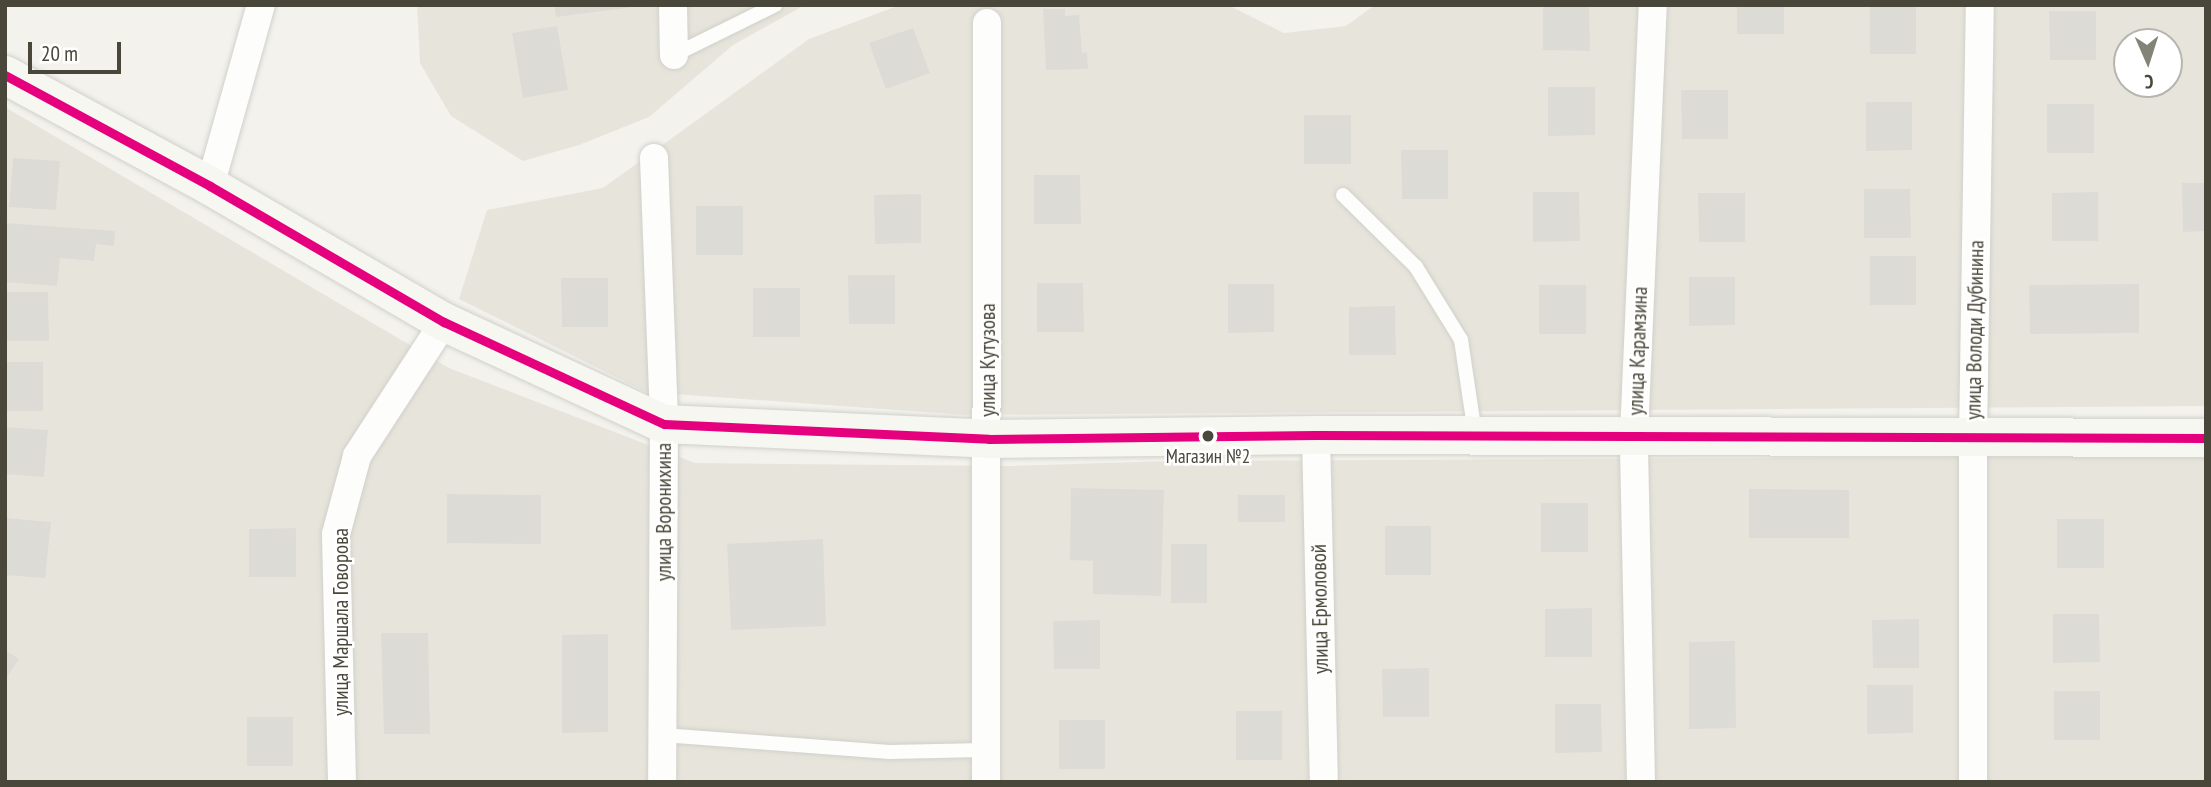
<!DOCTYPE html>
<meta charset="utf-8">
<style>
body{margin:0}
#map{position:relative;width:2211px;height:787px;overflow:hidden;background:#f3f2ed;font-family:"PT Sans Narrow",sans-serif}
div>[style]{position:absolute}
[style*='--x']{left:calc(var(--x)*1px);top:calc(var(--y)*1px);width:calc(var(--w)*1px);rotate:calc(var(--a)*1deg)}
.residential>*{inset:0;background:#e7e5db}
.building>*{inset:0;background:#dddbd5}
.roads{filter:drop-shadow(0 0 2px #d1d0cb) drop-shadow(0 0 2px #d1d0cb)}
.lane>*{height:14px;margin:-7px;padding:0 7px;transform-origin:7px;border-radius:7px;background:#fdfdfc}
.street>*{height:28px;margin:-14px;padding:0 14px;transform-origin:14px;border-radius:14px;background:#fdfdfc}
.secondary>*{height:38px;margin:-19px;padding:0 19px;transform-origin:19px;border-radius:19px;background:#f7f7f1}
.bus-1>*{height:9px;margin:-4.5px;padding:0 4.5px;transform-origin:4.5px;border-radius:4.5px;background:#e5007d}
.dots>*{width:19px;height:19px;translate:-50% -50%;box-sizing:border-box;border:4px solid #fff;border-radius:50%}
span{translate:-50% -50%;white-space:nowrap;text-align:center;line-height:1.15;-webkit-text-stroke:5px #fff;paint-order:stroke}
.bus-label{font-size:19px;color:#494739}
.street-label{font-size:21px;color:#494739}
.frame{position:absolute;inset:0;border:7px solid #494739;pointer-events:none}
.north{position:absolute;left:2113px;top:28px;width:70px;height:70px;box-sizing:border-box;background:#fff;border:2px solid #b6b5b0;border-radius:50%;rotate:177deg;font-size:19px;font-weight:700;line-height:28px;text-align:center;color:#494739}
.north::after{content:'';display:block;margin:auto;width:24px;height:32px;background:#848378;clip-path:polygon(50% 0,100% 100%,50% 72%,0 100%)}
.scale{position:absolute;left:28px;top:42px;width:93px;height:32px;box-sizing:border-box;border:4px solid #494739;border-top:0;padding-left:9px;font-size:21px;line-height:24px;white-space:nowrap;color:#494739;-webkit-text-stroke:5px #fff;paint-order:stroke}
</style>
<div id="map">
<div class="residential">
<i style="clip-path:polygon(417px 5px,805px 5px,733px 45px,649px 117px,579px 145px,523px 161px,451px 116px,420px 63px)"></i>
<i style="clip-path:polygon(evenodd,900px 5px,1228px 5px,1284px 33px,1346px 26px,1375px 5px,2206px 5px,2206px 406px,966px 415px,646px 392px,459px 299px,487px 210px,603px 188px,809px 39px,900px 5px,2127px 42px,2169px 42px,2169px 84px,2127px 84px,2127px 42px)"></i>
<i style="clip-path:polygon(5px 107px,449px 368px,695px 463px,1009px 466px,1174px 461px,2206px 456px,2206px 782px,5px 782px)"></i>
</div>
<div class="building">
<i style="clip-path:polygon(554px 5px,633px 5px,633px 7px,556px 17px)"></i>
<i style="clip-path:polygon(1543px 5px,1589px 5px,1590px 51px,1543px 50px)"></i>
<i style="clip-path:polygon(1737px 5px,1784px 5px,1784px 34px,1737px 34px)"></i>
<i style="clip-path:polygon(1870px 6px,1916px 6px,1916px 54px,1870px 54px)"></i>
<i style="clip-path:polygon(1043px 9px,1065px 9px,1065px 16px,1079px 15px,1082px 53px,1087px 52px,1088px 69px,1046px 70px)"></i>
<i style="clip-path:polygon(2049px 11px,2096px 11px,2096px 60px,2050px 60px)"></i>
<i style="clip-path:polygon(557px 26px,568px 90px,523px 98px,512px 33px)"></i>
<i style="clip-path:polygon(913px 28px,930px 73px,886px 89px,869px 43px)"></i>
<i style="clip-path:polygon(1548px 87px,1595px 87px,1595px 135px,1548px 136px)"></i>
<i style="clip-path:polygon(1681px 90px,1728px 90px,1728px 139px,1682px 139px)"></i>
<i style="clip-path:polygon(1866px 102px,1912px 102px,1912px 150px,1866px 151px)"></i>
<i style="clip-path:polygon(2047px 104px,2094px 104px,2094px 153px,2047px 153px)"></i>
<i style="clip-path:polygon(1304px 115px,1351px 115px,1351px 164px,1304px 164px)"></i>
<i style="clip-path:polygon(1401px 150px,1448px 150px,1448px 199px,1402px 199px)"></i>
<i style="clip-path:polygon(13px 158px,60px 161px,56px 210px,9px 207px)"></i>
<i style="clip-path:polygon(1034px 175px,1080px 175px,1081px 224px,1034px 224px)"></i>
<i style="clip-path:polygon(2182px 183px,2206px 183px,2206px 231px,2183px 232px)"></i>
<i style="clip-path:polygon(1864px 189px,1910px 189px,1911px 238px,1864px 238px)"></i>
<i style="clip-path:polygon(1533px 192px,1579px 192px,1580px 241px,1533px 242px)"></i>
<i style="clip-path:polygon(2098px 192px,2098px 241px,2052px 241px,2052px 193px)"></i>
<i style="clip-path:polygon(1698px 193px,1745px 193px,1745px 242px,1699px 242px)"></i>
<i style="clip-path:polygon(921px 194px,921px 243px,875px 244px,874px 195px)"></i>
<i style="clip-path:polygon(696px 206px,743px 206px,743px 255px,696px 255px)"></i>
<i style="clip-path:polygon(5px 223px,115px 231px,114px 246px,96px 244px,94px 261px,60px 258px,57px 286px,5px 282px)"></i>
<i style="clip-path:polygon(1870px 256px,1916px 256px,1916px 305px,1870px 305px)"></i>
<i style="clip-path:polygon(848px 275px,895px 275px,895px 324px,849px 324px)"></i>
<i style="clip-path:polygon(1689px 277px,1735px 277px,1735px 325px,1689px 326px)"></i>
<i style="clip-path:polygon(561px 278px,608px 278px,608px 327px,562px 327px)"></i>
<i style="clip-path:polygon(1037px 283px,1083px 283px,1084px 332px,1037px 332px)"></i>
<i style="clip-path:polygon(1228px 284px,1274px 284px,1274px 332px,1228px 333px)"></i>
<i style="clip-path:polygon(2139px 284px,2139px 333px,2030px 334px,2029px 285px)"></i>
<i style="clip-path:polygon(1539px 285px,1586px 285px,1586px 334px,1539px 334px)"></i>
<i style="clip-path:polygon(753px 288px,800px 288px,800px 337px,753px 337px)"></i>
<i style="clip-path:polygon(5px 292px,48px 292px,49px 341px,5px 341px)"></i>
<i style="clip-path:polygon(1395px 306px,1396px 355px,1349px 355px,1349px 307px)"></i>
<i style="clip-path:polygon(5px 362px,43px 362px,43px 411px,5px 411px)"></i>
<i style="clip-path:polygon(5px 427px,48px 430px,44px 477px,5px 474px)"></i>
<i style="clip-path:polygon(1071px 488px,1164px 490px,1161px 596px,1093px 594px,1093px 561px,1070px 560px)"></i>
<i style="clip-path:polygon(1749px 489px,1849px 490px,1849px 538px,1749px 538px)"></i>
<i style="clip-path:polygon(447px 494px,541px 495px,541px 544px,447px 543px)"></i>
<i style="clip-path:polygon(1238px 495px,1285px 495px,1285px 522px,1238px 522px)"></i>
<i style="clip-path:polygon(1541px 503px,1588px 503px,1588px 552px,1541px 552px)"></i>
<i style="clip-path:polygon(5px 518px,51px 522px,45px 578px,5px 575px)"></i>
<i style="clip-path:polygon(2057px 519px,2104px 519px,2104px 568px,2057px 568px)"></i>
<i style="clip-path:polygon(1385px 526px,1431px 526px,1431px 575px,1385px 575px)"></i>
<i style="clip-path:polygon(296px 528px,296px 577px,249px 577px,249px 529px)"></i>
<i style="clip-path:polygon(823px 539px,826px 626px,731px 630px,727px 544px)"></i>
<i style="clip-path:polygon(1171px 544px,1207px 544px,1207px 603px,1171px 603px)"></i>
<i style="clip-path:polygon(1592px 608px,1592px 657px,1545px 657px,1545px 609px)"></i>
<i style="clip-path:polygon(2053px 614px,2099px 614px,2100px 662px,2053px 663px)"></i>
<i style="clip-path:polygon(1919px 619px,1919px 668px,1873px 668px,1872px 620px)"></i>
<i style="clip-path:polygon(1100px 620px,1100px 669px,1054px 669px,1053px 621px)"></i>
<i style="clip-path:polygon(381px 633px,428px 633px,430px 734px,384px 734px)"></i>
<i style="clip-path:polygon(608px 634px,608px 732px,562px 733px,562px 635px)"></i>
<i style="clip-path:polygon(1735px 641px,1736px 728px,1689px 729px,1689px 642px)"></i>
<i style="clip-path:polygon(5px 650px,19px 659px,5px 680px)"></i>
<i style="clip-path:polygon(1429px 668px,1429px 717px,1383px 717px,1382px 669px)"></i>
<i style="clip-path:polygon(1867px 685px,1913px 685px,1913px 733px,1867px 734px)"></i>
<i style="clip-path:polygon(2054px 691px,2100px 691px,2100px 740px,2054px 740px)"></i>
<i style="clip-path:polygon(1555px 704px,1601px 704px,1602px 752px,1555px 753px)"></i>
<i style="clip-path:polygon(1236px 711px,1282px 711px,1282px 760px,1236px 760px)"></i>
<i style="clip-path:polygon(247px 717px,293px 717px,293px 766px,247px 766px)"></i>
<i style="clip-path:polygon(1059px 720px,1105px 720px,1105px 769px,1059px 769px)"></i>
</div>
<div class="roads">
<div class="lane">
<i style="--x:674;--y:55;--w:113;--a:-26.3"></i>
<i style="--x:1343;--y:195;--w:103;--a:44.6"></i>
<i style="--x:1416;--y:267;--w:86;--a:58.3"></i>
<i style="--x:1461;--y:340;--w:95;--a:81.5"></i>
<i style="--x:663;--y:735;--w:227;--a:4.3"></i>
<i style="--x:889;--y:752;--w:95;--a:-1.2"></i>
</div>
<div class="street">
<i style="--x:673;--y:5;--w:50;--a:88.9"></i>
<i style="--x:654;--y:158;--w:266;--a:87.8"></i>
<i style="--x:664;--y:424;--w:358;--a:90.3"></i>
<i style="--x:210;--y:186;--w:188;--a:-74.3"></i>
<i style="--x:1316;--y:435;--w:347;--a:88.7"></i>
<i style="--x:342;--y:782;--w:248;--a:-91.4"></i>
<i style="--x:336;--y:534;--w:81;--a:-74.9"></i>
<i style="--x:357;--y:456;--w:160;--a:-57"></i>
<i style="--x:986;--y:782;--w:759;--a:-89.92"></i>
<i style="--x:1641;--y:782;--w:347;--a:-91.2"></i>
<i style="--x:1634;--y:435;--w:430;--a:-87.5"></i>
<i style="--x:1973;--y:782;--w:343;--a:-90"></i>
<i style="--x:1973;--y:439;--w:434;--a:-89.1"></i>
</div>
<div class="secondary">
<i style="--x:5;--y:75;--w:233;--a:28.4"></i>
<i style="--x:210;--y:186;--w:271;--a:30.2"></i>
<i style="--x:444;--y:322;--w:242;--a:24.9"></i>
<i style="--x:664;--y:424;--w:325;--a:2.6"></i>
<i style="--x:989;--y:439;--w:327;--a:-0.7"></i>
<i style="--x:1316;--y:435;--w:890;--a:0.19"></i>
</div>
</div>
<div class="bus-1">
<i style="--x:5;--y:75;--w:233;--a:28.4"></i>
<i style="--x:210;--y:186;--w:271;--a:30.2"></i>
<i style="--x:444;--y:322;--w:242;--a:24.9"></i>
<i style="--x:664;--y:424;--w:325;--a:2.6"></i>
<i style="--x:989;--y:439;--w:327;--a:-0.7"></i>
<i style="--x:1316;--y:435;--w:890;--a:0.19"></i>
</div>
<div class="dots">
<i style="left:1208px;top:436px;background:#494739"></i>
</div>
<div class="bus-label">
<span style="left:1208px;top:457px">Магазин №2</span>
</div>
<div class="street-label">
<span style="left:1975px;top:330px;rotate:-89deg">улица Володи Дубинина</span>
<span style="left:1638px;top:351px;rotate:-88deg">улица Карамзина</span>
<span style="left:988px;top:360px;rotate:-90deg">улица Кутузова</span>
<span style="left:664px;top:512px;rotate:-90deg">улица Воронихина</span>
<span style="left:1320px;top:609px;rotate:-91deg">улица Ермоловой</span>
<span style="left:341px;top:622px;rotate:-90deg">улица Маршала Говорова</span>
</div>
<div class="frame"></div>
<div class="north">С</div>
<div class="scale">20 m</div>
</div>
